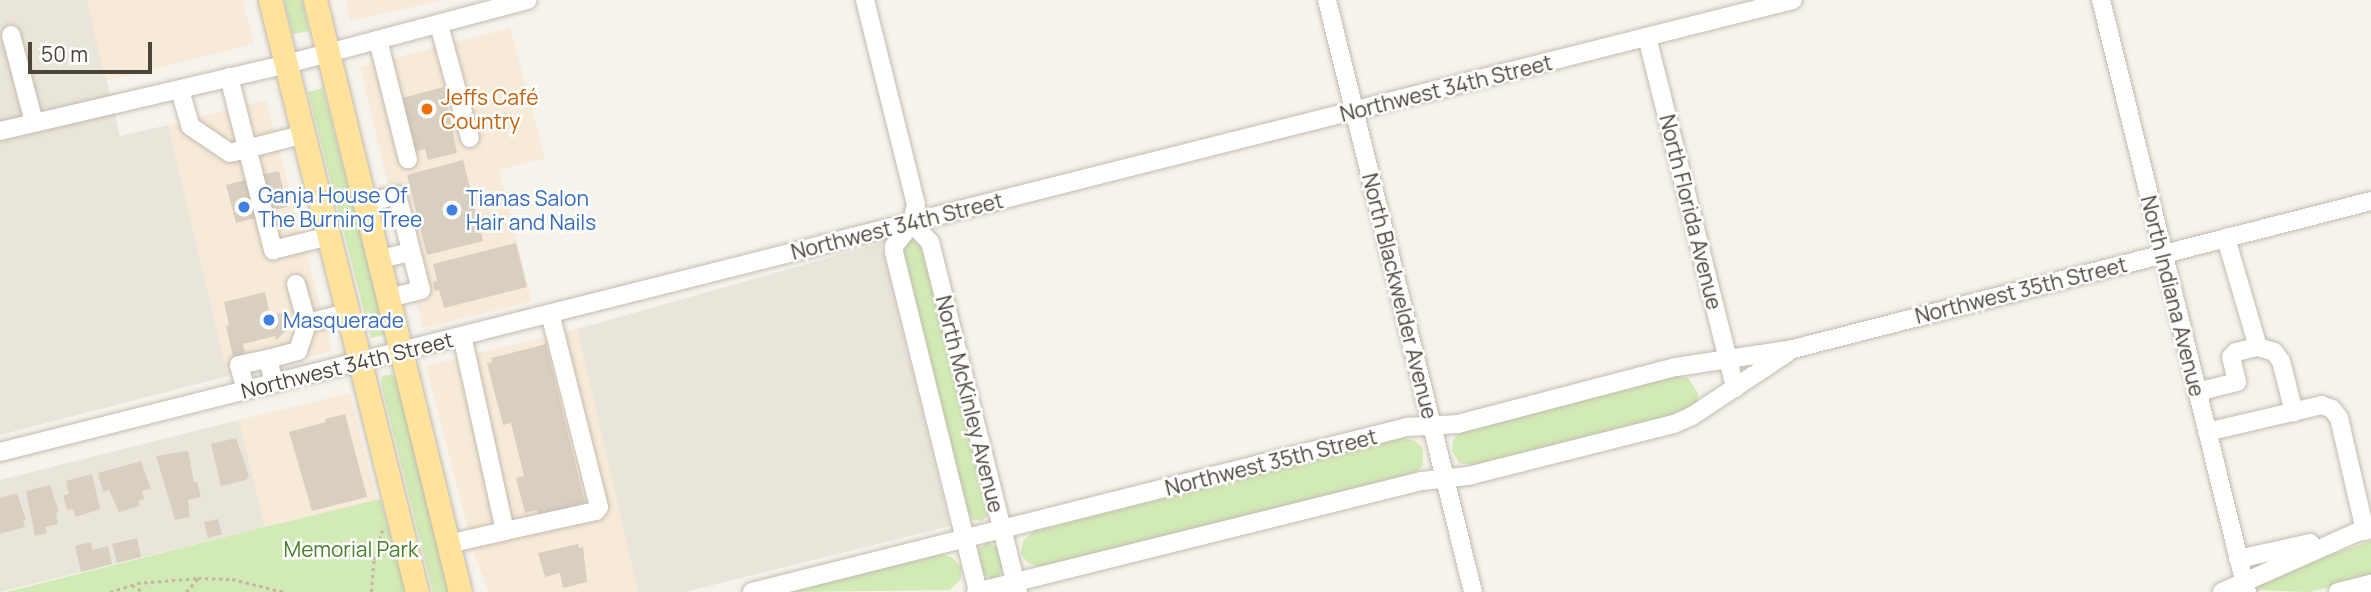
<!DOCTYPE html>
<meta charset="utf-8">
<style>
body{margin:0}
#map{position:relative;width:2371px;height:592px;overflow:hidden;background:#f6f3ec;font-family:Manrope,sans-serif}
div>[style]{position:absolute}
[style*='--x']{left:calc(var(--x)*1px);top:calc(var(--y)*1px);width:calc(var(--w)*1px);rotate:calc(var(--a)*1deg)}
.residential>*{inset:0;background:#eae5da}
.commercial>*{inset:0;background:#f7ead8}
.green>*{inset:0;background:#d2eab5}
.building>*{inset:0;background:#d8cfc1}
.path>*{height:2.5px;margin-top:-1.25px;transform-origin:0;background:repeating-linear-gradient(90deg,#c4b79f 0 3.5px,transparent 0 7px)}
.roads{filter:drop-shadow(0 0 2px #c2bbae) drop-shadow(0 0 2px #c2bbae)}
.minor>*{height:18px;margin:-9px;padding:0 9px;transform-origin:9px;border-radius:9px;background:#fff}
.major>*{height:23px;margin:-11.5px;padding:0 11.5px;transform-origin:11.5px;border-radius:11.5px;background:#ffe39c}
.dots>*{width:19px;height:19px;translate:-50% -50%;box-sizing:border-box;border:4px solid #fff;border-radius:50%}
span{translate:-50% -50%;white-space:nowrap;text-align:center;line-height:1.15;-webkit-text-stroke:5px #fff;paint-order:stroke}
.street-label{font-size:21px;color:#4b4439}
.food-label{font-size:21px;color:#c56008}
.left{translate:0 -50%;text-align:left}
.shop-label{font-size:21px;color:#366cbe}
.park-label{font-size:21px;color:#4a7f2a}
.scale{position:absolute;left:28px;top:42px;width:124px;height:32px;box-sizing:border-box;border:4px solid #4b4439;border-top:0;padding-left:9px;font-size:21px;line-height:24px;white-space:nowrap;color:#4b4439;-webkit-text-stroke:5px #fff;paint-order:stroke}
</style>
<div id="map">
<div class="residential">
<i style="clip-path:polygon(0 0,87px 0,120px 136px,168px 125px,228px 376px,0 435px)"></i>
<i style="clip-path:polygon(881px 243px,950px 526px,685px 592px,638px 592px,577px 329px)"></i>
<i style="clip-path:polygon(239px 420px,265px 527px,0 592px,0 480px)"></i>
</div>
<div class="commercial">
<i style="clip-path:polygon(87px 0,243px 0,254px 44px,106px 81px)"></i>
<i style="clip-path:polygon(345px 0,444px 0,350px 21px)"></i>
<i style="clip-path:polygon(510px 28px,545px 158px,499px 170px,532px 301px,423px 328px,360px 67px)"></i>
<i style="clip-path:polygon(266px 100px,332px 351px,228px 376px,168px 125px)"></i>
<i style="clip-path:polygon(577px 329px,638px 592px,488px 592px,474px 553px,426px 366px)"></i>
<i style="clip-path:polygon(350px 393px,377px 500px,265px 527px,239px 420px)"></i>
</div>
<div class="green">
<i style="clip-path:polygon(284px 0,302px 0,309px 31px,293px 34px)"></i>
<i style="clip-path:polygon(323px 88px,385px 331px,385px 335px,371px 338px,308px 92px)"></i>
<i style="clip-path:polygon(912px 239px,923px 245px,989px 508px,987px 516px,982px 521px,973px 520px,968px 513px,901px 251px)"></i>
<i style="clip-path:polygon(392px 374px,398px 383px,451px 592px,433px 592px,381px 383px,382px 376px)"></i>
<i style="clip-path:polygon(1677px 376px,1688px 378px,1698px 393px,1698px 400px,1685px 412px,1481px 466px,1459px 463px,1452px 451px,1453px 440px,1462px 431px)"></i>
<i style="clip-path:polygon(1404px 438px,1415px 441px,1423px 448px,1423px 466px,1414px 473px,1041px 567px,1028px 563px,1021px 554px,1023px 541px,1034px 531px)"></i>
<i style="clip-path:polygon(380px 499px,407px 592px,6px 592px,265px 527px)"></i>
<i style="clip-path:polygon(2371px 541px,2371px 577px,2309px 592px,2256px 590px,2256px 585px,2263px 578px)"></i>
<i style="clip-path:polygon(987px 542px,998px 548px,1004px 568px,998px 577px,992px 579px,983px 574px,978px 550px)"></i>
<i style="clip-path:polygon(942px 554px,953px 558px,961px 567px,961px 579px,950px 590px,791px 592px)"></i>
</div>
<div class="building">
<i style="clip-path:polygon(444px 87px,457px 153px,428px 160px,425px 149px,415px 151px,402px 98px)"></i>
<i style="clip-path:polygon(463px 160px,483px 241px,427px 255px,407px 175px)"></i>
<i style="clip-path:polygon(279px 171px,287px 207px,269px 211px,260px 175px)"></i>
<i style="clip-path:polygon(249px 179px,259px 217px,236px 223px,226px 185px)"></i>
<i style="clip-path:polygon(516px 243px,527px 287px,444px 308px,439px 290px,435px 291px,433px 282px,437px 281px,433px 264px)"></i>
<i style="clip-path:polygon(265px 292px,270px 315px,282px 313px,284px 321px,288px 320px,290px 327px,276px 340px,275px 336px,243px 344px,246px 358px,234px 360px,226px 326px,229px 325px,224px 302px)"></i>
<i style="clip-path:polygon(546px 344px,585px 503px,538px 515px,537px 510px,525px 513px,516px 478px,524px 476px,511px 423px,503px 425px,487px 363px,492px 362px,491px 358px)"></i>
<i style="clip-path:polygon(345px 414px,367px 497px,312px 511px,289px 432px,326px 422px,325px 419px)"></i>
<i style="clip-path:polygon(236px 438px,249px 476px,246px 480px,221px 486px,211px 444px)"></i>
<i style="clip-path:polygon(188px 451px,194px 482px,197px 482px,201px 497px,188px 500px,190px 517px,175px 520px,156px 456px)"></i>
<i style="clip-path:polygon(141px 461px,151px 489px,142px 491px,144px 499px,138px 501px,140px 506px,119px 512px,109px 490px,103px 492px,98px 473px)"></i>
<i style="clip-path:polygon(92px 474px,100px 509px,76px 517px,73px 509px,67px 510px,63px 495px,69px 494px,66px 481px)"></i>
<i style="clip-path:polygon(50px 485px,59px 512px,56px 513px,58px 524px,45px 527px,47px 533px,35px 536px,26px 491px)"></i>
<i style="clip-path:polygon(17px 493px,26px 520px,23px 520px,25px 527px,0 534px,0 498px)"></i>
<i style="clip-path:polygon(218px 519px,222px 534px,208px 538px,204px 522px)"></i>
<i style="clip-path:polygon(137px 538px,141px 557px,117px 563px,112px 544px)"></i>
<i style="clip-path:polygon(91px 542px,92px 550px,108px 546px,112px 564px,81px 572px,75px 546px)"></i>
<i style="clip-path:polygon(578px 544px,579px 548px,583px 547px,587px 582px,563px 588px,560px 573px,545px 577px,538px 553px)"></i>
</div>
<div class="path">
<i style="--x:132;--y:585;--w:13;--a:32"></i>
<i style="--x:110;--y:592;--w:28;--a:-18"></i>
<i style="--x:137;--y:583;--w:61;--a:-4.7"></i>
<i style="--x:198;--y:578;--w:34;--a:2"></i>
<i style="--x:232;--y:579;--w:54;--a:14"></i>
<i style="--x:186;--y:592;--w:18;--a:-49"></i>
<i style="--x:371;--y:592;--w:32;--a:-85"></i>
<i style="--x:374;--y:560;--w:31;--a:-75"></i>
</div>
<div class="roads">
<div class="minor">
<i style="--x:865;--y:0;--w:211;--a:76"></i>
<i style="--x:916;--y:205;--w:18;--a:103"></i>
<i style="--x:912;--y:223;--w:29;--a:128"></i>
<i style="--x:894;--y:246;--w:6;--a:90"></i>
<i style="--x:894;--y:252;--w:350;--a:76.1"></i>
<i style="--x:1327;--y:0;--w:610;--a:76.15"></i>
<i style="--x:2101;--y:0;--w:610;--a:76.15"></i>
<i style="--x:439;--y:25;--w:117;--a:74.7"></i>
<i style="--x:11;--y:35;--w:90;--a:75.2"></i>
<i style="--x:1647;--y:37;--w:362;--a:75.9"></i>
<i style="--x:378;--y:40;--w:123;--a:75.9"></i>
<i style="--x:229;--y:77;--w:179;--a:75.7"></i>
<i style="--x:273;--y:250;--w:58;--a:-14"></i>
<i style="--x:180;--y:90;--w:37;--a:74"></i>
<i style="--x:190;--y:126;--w:48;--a:34"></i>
<i style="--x:230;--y:153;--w:77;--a:-14.2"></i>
<i style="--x:0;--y:131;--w:295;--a:-13.1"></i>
<i style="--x:287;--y:64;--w:249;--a:-14.9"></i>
<i style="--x:366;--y:203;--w:32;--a:-14"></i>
<i style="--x:397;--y:195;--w:98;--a:75.8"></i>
<i style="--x:421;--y:290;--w:32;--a:166"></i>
<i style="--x:912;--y:223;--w:26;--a:47"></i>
<i style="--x:930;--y:242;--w:361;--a:75.9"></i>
<i style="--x:380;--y:259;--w:32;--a:-13"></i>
<i style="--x:296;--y:284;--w:41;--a:74.2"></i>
<i style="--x:2258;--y:347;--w:17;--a:17"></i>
<i style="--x:2274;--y:352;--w:11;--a:52"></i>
<i style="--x:2281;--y:361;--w:53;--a:75.7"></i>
<i style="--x:274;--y:383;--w:25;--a:-104"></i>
<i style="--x:268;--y:359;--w:31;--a:-15"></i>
<i style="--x:298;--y:351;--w:29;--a:-72"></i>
<i style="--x:307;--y:323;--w:41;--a:-14"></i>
<i style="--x:246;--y:390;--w:26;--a:-106"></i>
<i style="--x:239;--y:365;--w:30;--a:-12"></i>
<i style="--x:2197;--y:392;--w:41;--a:-14"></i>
<i style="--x:2237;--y:382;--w:26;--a:-103"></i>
<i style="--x:2231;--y:357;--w:7;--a:-45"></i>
<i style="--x:2236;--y:352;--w:23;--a:-13"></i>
<i style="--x:2258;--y:347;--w:114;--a:-106.4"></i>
<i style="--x:2207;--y:432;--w:118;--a:-13.2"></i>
<i style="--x:2322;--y:405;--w:11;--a:22"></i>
<i style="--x:2332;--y:409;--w:11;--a:52"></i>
<i style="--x:2339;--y:418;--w:116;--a:77"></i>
<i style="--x:0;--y:452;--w:1849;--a:-14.15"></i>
<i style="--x:505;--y:531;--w:93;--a:-12.4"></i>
<i style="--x:596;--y:511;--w:5;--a:-53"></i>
<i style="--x:599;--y:507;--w:199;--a:-104.2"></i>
<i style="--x:448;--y:544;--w:58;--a:-12.8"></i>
<i style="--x:505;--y:531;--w:200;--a:-102.4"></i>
<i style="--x:2238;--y:559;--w:74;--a:-12.5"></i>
<i style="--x:752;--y:592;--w:675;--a:-14.14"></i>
<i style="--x:1407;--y:427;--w:51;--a:-3.4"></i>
<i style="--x:1458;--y:424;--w:225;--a:-14.7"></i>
<i style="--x:1676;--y:367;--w:118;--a:-8.7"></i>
<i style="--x:1793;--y:349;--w:597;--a:-14.36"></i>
<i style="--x:976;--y:592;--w:460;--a:-14"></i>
<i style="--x:1422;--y:481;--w:46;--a:-6.2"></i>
<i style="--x:1468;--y:476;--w:212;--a:-14.2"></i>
<i style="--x:1674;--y:424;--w:20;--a:-24"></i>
<i style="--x:1692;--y:416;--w:114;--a:-33.6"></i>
<i style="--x:2222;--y:592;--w:145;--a:-23.9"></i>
<i style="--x:2355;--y:533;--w:16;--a:-14"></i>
<i style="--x:2338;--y:592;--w:34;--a:-14"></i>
</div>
<div class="major">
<i style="--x:270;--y:0;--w:610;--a:76.05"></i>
<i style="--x:315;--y:0;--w:609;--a:76.24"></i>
</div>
</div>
<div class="dots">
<i style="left:427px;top:109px;background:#e8710a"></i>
<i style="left:244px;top:207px;background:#3f7fe0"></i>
<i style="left:452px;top:210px;background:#3f7fe0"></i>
<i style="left:269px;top:320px;background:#3f7fe0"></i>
</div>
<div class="street-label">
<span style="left:1446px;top:88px;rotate:-14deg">Northwest 34th Street</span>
<span style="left:1691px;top:212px;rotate:76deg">North Florida Avenue</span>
<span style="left:897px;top:226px;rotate:-14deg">Northwest 34th Street</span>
<span style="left:2021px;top:290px;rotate:-14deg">Northwest 35th Street</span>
<span style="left:1400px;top:296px;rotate:76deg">North Blackwelder Avenue</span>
<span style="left:2173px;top:296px;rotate:76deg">North Indiana Avenue</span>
<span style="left:347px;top:365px;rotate:-14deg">Northwest 34th Street</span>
<span style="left:970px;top:404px;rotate:76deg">North McKinley Avenue</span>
<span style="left:1271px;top:462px;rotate:-14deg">Northwest 35th Street</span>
</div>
<div class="food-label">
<span class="left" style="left:441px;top:109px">Jeffs Café<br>Country</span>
</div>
<div class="shop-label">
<span class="left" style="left:258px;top:207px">Ganja House Of<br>The Burning Tree</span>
<span class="left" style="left:466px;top:210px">Tianas Salon<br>Hair and Nails</span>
<span class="left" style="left:283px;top:320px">Masquerade</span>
</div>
<div class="park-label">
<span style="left:351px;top:549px">Memorial Park</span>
</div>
<div class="scale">50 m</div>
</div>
